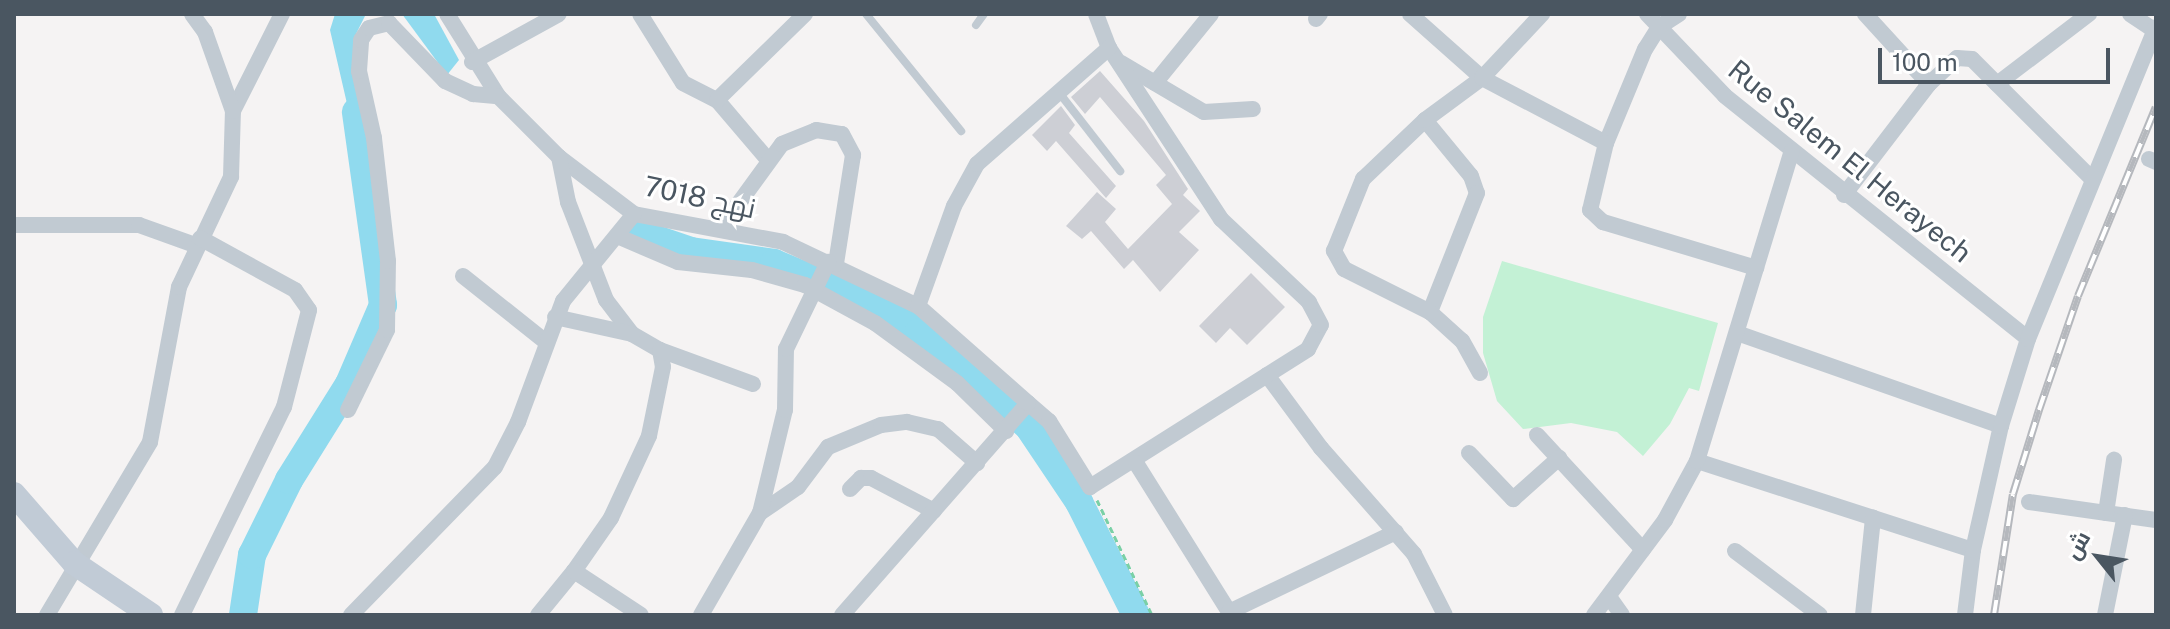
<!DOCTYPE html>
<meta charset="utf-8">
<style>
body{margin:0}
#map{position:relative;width:2170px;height:629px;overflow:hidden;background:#f5f3f3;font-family:"Public Sans",Cairo,sans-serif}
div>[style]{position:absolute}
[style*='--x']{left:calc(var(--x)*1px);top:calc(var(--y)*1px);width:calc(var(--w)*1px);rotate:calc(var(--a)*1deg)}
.green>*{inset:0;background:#c3f1d5}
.water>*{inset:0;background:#90daee}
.river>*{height:28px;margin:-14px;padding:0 14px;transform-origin:14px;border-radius:14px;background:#90daee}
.building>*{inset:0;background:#cdcfd5}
.path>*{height:3px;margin-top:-1.5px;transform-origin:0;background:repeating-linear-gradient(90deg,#7ad0a6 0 6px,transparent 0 10px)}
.lane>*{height:8px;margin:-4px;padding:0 4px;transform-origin:4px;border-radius:4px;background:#c1cad2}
.street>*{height:16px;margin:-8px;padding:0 8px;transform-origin:8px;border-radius:8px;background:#c1cad2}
.secondary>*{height:24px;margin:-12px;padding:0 12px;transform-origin:12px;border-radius:12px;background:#c1cbd6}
.rail>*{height:8px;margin-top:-4px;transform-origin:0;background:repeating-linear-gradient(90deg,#fff 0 15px,#b5b8bd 0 30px);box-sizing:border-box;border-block:2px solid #b5b8bd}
span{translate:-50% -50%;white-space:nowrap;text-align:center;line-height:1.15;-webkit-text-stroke:6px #fff;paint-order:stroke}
.street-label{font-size:28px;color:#4a5661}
.frame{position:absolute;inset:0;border:16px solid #4a5661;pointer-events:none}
.north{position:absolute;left:2058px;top:517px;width:80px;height:80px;-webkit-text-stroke:6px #fff;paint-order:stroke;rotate:300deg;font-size:22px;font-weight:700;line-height:32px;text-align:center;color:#4a5661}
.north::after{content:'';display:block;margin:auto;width:28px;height:36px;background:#4a5661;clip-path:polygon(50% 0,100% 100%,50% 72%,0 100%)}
.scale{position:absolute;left:1878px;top:48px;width:232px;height:36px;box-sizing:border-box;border:4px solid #4a5661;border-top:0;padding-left:10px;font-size:24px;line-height:28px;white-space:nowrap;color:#4a5661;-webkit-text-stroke:6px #fff;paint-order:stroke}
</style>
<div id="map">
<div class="green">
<i style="clip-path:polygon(1502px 261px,1718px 323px,1699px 391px,1689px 388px,1670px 424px,1643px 456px,1617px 432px,1571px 423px,1523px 429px,1497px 401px,1483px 353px,1483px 317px)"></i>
</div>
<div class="water">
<i style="clip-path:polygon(335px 14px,366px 14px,356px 34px,371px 145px,357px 147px,330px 30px)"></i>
<i style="clip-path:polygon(402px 14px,434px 14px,459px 60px,447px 75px)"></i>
</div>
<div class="river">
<i style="--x:638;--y:233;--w:56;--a:18.8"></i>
<i style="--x:691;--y:251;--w:84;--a:8.2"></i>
<i style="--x:774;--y:263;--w:116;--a:22.4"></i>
<i style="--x:881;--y:307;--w:45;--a:33.3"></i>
<i style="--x:919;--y:332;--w:144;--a:40.8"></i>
<i style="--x:1028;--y:426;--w:92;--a:56.1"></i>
<i style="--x:1079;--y:502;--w:127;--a:63.2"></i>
<i style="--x:243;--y:615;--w:61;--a:-81.5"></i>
<i style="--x:252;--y:555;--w:84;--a:-63.7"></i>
<i style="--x:289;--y:480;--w:113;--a:-58"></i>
<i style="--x:349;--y:384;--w:86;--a:-66.7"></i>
<i style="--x:383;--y:305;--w:195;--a:-98"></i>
</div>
<div class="building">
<i style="clip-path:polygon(1100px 71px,1144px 121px,1188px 189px,1183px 195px,1200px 211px,1179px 232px,1199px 250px,1160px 292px,1133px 260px,1124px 269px,1091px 231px,1082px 239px,1066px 226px,1097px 192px,1116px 209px,1105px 222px,1128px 249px,1172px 204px,1156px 185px,1166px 175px,1100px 97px,1085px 114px,1071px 97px)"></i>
<i style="clip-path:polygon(1061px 106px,1075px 125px,1069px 133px,1116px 186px,1106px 198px,1056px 141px,1047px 151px,1032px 135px)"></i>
<i style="clip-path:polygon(1251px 273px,1285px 307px,1247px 345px,1230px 328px,1216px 343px,1199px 326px)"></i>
</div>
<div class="path">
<i style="--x:1097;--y:500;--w:127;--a:64.4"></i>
</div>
<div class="lane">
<i style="--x:866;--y:14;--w:151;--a:50.9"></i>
<i style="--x:976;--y:25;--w:14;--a:-54"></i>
<i style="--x:1057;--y:90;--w:103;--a:52.1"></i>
</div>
<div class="street">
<i style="--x:447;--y:14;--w:97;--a:58.1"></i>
<i style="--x:498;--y:96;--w:86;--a:45"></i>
<i style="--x:559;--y:157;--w:94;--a:37.2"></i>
<i style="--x:634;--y:214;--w:152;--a:10.6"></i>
<i style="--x:783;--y:242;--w:149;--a:25.4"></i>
<i style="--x:640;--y:14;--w:81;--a:58.1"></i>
<i style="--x:683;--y:83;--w:38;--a:27"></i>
<i style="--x:717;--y:100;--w:79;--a:49.6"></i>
<i style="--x:1410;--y:14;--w:96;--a:41.6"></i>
<i style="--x:1482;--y:78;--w:140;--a:27.7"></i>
<i style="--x:1647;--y:14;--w:113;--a:46.4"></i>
<i style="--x:1725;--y:96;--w:388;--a:38.7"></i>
<i style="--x:1679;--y:14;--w:24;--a:147"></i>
<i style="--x:1659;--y:27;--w:26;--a:122"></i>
<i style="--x:1645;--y:49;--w:102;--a:112.5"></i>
<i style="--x:1606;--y:143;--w:69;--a:103.4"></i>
<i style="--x:1590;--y:210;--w:18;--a:43"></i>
<i style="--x:1603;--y:222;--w:160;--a:16.7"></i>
<i style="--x:2130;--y:14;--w:29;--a:34"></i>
<i style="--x:1316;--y:19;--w:6;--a:-51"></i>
<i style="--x:472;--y:62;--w:99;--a:-28.9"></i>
<i style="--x:1121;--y:63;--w:96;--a:30.6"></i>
<i style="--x:1204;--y:112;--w:49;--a:-3.5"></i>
<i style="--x:1155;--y:83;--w:89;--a:-50.9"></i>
<i style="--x:1929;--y:84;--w:38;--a:-43"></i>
<i style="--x:1957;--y:58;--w:15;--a:4"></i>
<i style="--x:1972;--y:59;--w:170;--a:45"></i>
<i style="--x:1997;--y:84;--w:116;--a:-37.3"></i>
<i style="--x:717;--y:100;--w:123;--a:-44.3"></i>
<i style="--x:233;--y:111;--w:109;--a:-63.2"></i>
<i style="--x:1425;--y:120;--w:72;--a:50.6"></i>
<i style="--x:1471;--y:176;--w:18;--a:71"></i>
<i style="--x:1477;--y:193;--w:128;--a:111.6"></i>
<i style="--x:559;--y:157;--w:46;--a:78.7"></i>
<i style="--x:568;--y:202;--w:105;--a:68.8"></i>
<i style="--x:606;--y:300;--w:43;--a:52.6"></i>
<i style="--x:632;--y:334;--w:32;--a:30"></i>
<i style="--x:660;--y:350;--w:17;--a:80"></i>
<i style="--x:663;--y:367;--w:70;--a:101.5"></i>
<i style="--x:649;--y:436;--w:90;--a:114.9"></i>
<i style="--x:611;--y:518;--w:65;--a:124.9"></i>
<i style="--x:2149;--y:159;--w:8;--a:23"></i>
<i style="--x:1844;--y:195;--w:140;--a:-52.6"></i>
<i style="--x:1929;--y:84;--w:95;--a:-132.4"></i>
<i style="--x:14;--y:225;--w:125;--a:0"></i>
<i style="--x:139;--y:225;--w:59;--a:19.7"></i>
<i style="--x:720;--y:229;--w:105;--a:-53.9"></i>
<i style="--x:782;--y:144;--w:37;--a:-22"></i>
<i style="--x:816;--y:130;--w:26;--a:9"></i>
<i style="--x:842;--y:134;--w:24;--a:62"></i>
<i style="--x:853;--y:155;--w:110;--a:98.9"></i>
<i style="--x:617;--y:236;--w:66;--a:23.1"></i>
<i style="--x:678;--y:262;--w:74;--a:6.2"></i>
<i style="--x:752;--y:270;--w:55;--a:15.8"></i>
<i style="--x:805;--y:285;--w:80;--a:28.5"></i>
<i style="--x:875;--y:323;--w:102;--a:36.2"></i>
<i style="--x:957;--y:383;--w:69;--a:44.4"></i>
<i style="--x:463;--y:276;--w:106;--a:38.5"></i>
<i style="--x:555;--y:317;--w:79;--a:12.4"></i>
<i style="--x:1737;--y:333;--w:280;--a:19.4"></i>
<i style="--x:660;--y:350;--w:99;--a:20.1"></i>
<i style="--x:1480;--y:373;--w:37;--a:-119"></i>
<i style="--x:1462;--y:341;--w:43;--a:-137.8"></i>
<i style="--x:1430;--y:312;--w:96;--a:-153.4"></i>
<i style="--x:1344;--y:269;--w:21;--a:-119"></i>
<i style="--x:1334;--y:251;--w:78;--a:-68.1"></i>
<i style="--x:1363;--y:179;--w:86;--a:-43.6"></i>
<i style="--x:1425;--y:120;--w:71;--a:-36.4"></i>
<i style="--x:1482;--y:78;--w:88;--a:-46.8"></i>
<i style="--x:1267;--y:375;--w:91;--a:53.5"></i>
<i style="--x:1321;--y:448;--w:141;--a:48.7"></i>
<i style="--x:1414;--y:554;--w:68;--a:63.1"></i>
<i style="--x:1028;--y:403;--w:28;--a:41"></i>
<i style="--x:1049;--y:421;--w:78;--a:58.2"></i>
<i style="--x:1090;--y:487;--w:258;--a:-32.3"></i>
<i style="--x:1308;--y:349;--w:27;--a:-62"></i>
<i style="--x:1321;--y:325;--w:26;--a:-118"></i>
<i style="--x:1309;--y:302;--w:121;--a:-136.7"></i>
<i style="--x:1221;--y:219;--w:204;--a:-123.2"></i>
<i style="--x:1109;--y:48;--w:36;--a:-111"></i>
<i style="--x:348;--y:410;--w:89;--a:-64"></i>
<i style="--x:387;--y:330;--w:69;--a:-89.2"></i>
<i style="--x:388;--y:261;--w:124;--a:-96.5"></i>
<i style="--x:374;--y:138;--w:69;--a:-102.6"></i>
<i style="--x:359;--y:71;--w:31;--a:-86"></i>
<i style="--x:361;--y:40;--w:14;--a:-56"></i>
<i style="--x:369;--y:28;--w:21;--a:-14"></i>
<i style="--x:389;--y:23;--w:81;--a:46"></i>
<i style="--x:445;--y:81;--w:31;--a:25"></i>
<i style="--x:473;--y:94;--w:25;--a:5"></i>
<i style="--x:1537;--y:435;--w:156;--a:47.3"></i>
<i style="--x:1469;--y:453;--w:64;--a:46.3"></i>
<i style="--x:1513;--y:499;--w:62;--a:-41.7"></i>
<i style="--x:1697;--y:461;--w:290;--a:17.9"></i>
<i style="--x:1136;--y:463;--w:179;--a:58"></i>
<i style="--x:850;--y:489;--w:16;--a:-45"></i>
<i style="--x:861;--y:478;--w:10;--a:0"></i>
<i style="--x:871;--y:478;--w:71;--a:27.6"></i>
<i style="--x:2029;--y:502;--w:128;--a:8.1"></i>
<i style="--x:760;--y:513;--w:46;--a:-34.4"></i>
<i style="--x:798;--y:487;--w:50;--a:-53.1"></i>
<i style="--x:828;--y:447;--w:57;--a:-22.5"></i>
<i style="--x:881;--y:425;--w:26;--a:-7"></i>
<i style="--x:907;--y:422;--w:32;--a:13"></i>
<i style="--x:938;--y:429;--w:52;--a:41.1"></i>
<i style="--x:2106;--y:513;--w:54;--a:-81.4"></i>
<i style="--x:1735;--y:551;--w:106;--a:37"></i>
<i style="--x:1610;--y:598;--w:21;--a:55"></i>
<i style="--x:1229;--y:612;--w:185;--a:-25.6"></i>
<i style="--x:47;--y:615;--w:201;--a:-59.2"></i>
<i style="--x:150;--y:442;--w:158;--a:-79.4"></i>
<i style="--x:179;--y:287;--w:122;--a:-64.7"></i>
<i style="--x:231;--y:177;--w:66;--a:-88.3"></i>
<i style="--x:233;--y:111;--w:84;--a:-109.5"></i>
<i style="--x:205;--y:32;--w:22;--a:-126"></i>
<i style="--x:182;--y:615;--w:232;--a:-63.9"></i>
<i style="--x:284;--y:407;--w:100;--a:-75.5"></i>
<i style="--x:309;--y:310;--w:24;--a:-125"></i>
<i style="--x:295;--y:290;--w:108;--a:-151.3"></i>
<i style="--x:351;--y:615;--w:206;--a:-45.8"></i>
<i style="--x:495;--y:467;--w:51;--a:-62.9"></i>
<i style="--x:518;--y:422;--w:129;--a:-69.6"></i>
<i style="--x:563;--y:301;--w:112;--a:-50.8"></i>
<i style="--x:538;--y:615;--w:57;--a:-50.7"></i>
<i style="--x:574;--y:571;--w:80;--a:33.3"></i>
<i style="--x:701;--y:615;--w:118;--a:-60"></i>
<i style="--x:760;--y:513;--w:106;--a:-76.4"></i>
<i style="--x:785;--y:410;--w:61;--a:-89.1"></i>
<i style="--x:786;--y:349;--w:97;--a:-64.2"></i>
<i style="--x:842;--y:615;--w:282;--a:-48.7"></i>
<i style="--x:1028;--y:403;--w:147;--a:-138.6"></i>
<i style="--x:918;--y:306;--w:106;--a:-70.2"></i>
<i style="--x:954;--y:206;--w:48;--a:-61.3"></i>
<i style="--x:977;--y:164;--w:176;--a:-41.3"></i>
<i style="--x:1594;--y:615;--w:119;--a:-53.2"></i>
<i style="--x:1665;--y:520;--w:67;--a:-61.5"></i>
<i style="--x:1697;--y:461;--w:324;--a:-73"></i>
<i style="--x:1863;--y:615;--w:98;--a:-84.1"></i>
<i style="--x:1965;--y:615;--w:65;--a:-83"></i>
<i style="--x:1973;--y:550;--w:127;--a:-77.3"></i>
<i style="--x:2001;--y:426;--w:91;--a:-72.8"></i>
<i style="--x:2028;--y:339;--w:337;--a:-67.7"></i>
<i style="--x:2105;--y:615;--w:102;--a:-78.7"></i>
</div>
<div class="secondary">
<i style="--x:14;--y:494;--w:91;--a:49"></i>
<i style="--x:74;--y:563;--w:93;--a:34"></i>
</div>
<div class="rail">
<i style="--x:1994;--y:615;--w:122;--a:-81.1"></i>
<i style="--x:2013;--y:494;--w:88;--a:-72.8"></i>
<i style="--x:2039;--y:410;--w:120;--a:-71.1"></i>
<i style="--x:2078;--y:296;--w:204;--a:-67.6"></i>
</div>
<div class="street-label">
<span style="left:1850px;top:161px;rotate:39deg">Rue Salem El Herayech</span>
<span style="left:700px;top:197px;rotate:12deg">نهج 7018</span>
</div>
<div class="frame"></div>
<div class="north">ش</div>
<div class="scale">100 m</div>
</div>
